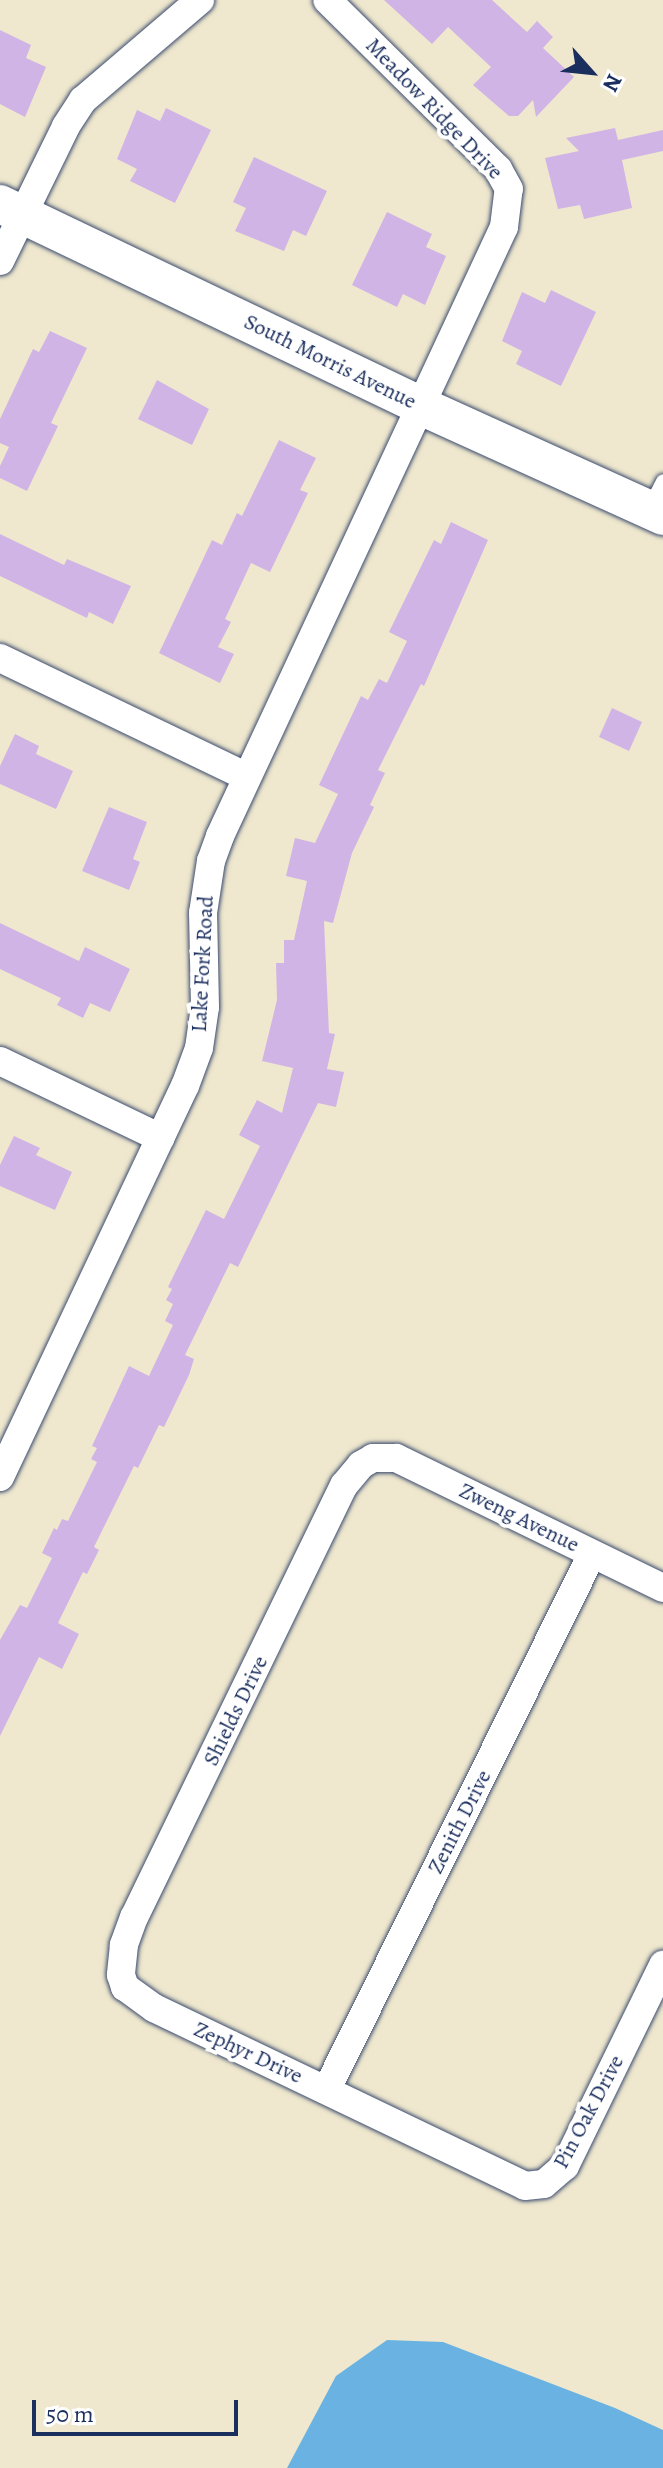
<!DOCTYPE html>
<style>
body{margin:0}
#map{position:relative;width:663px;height:2468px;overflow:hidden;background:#efe8ce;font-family:Alegreya,serif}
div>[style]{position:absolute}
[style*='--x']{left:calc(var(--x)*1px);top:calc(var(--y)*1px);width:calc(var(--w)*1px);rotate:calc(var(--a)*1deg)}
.water>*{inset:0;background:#69b2e1}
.building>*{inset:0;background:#d1b4e6}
.roads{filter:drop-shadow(0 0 2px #3b4b6f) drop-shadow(0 0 2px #3b4b6f)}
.lane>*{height:14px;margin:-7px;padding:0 7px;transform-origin:7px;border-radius:7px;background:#fff}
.street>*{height:28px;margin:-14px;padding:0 14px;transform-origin:14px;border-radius:14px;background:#fff}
.secondary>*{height:38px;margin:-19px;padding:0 19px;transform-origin:19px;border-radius:19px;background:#fff}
span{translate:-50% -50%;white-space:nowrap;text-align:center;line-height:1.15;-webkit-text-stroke:8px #fff;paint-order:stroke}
.street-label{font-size:22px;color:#1b2f5e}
.north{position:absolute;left:551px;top:32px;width:80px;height:80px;-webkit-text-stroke:6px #fff;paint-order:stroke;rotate:117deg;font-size:22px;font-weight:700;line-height:32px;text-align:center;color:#1b2f5e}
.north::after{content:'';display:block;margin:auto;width:28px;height:36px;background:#1b2f5e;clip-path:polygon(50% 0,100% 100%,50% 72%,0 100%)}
.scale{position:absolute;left:32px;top:2400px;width:206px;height:36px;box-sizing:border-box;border:4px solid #1b2f5e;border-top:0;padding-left:10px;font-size:24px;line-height:28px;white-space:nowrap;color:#1b2f5e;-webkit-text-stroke:6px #fff;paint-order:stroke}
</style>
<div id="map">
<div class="water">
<i style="clip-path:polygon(387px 2340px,443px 2342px,615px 2408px,663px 2430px,663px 2468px,287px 2468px,336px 2376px)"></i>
</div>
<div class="building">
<i style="clip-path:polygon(384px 0,492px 0,527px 32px,537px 21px,553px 37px,543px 48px,574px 77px,536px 117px,533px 100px,518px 116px,509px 116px,473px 85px,491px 67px,448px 27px,432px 44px)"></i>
<i style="clip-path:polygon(0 30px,31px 45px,26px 58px,46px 67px,25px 117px,0 104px)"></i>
<i style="clip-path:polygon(166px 108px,211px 130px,175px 203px,130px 181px,137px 169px,117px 159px,137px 110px,160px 121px)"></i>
<i style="clip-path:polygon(615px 128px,618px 140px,663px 130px,663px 151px,622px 160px,632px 208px,584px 219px,580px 205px,558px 209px,545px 158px,579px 151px,566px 138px)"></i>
<i style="clip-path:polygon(254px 157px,327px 191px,306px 236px,293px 230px,284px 251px,235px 231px,246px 208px,233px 202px)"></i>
<i style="clip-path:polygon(387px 212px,432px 234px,426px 247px,446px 256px,425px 305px,403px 294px,397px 307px,352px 285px)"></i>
<i style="clip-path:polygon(551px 290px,596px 312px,561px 386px,516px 364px,522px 351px,502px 341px,522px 292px,545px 303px)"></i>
<i style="clip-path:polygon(50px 331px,87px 348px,51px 423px,58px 426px,27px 491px,0 478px,0 466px,9px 447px,0 443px,0 419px,33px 349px,39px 352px)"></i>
<i style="clip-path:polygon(157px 380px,209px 409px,192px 445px,138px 419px)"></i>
<i style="clip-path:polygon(279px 440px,316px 458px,300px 490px,308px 493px,270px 572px,251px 563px,225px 619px,231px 622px,218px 647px,234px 654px,220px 683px,159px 653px,212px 540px,222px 545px,237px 513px,242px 516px)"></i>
<i style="clip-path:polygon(451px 522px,488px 540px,424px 686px,421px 684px,378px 770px,385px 773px,370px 805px,374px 807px,352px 853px,333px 923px,324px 921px,329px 1033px,335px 1034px,327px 1069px,344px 1072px,336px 1107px,318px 1103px,238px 1267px,230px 1263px,185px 1355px,194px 1359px,189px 1375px,164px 1427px,159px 1425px,138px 1468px,134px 1466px,94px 1547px,99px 1550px,87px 1574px,83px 1572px,58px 1623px,79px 1634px,62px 1669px,39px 1657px,0 1736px,0 1640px,20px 1605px,27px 1608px,52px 1558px,42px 1553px,54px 1528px,57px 1530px,62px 1519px,68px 1521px,97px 1462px,91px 1459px,97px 1448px,92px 1446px,129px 1366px,149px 1376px,173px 1325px,165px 1321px,173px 1304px,166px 1300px,172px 1289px,168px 1287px,206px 1210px,224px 1219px,260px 1146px,239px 1135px,257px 1100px,282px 1113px,293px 1068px,262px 1061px,277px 1000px,276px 963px,284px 963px,284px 940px,294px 940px,307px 881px,286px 876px,295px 838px,315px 843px,338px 794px,319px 785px,361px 696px,368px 700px,379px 679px,387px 683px,407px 641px,389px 632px,434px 540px,441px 544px)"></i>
<i style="clip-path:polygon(0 534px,64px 565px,67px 559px,131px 586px,113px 624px,89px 612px,87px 618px,0 576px)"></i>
<i style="clip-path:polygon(612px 708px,642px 722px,629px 751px,599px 737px)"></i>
<i style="clip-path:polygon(15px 734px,39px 746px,36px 754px,73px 771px,56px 809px,0 784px,0 766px)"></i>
<i style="clip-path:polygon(109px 807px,147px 822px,133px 859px,140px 862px,129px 890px,82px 871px)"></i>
<i style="clip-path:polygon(0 923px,79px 961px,85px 947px,130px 969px,110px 1012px,90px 1003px,83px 1018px,57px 1005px,61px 998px,0 969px)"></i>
<i style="clip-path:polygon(14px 1136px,40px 1148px,36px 1155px,72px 1172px,55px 1210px,0 1186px,0 1165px)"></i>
</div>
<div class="roads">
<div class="lane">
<i style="--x:649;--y:509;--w:31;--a:-63"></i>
</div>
<div class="street">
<i style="--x:0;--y:261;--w:150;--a:-63.9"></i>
<i style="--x:66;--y:126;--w:31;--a:-57"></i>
<i style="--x:83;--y:100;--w:154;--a:-40.5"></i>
<i style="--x:0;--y:658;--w:274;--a:25.7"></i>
<i style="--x:0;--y:1061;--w:178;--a:25.6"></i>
<i style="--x:0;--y:1477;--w:433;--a:-64.7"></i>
<i style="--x:185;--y:1086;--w:40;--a:-69.8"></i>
<i style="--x:199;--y:1048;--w:41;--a:-81.7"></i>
<i style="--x:205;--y:1007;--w:94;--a:-91.2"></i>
<i style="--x:203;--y:913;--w:53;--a:-81.3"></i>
<i style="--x:211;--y:861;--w:27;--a:-70"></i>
<i style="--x:220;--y:836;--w:672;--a:-65"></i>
<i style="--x:504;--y:227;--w:38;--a:-83"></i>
<i style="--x:509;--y:189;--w:23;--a:-119"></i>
<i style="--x:498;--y:169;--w:240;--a:-135.3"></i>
<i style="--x:663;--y:1588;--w:297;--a:-154"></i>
<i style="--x:396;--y:1458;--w:23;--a:180"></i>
<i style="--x:373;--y:1458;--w:14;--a:150"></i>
<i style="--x:361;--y:1465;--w:26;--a:130"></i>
<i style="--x:344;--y:1485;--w:480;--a:115.9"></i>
<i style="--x:134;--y:1917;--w:30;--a:110"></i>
<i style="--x:124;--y:1945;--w:30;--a:96"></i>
<i style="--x:121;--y:1975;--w:13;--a:72"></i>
<i style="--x:125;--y:1987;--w:36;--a:36"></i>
<i style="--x:154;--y:2008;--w:411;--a:25.6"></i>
<i style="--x:525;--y:2186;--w:19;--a:-6"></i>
<i style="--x:544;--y:2184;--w:28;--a:-41"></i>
<i style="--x:565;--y:2166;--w:224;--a:-64"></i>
<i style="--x:327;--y:2089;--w:597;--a:-63.65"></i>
</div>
<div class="secondary">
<i style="--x:0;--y:204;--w:469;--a:25.6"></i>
<i style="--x:423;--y:407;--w:264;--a:24.4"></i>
</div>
</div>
<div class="street-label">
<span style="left:434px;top:109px;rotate:46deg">Meadow Ridge Drive</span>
<span style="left:330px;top:362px;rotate:26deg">South Morris Avenue</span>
<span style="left:203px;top:964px;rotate:-87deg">Lake Fork Road</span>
<span style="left:519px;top:1518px;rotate:26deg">Zweng Avenue</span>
<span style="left:236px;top:1711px;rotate:-64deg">Shields Drive</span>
<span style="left:460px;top:1822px;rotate:-63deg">Zenith Drive</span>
<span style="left:248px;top:2053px;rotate:25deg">Zephyr Drive</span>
<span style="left:589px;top:2112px;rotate:-62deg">Pin Oak Drive</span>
</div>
<div class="north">N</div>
<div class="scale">50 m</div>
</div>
